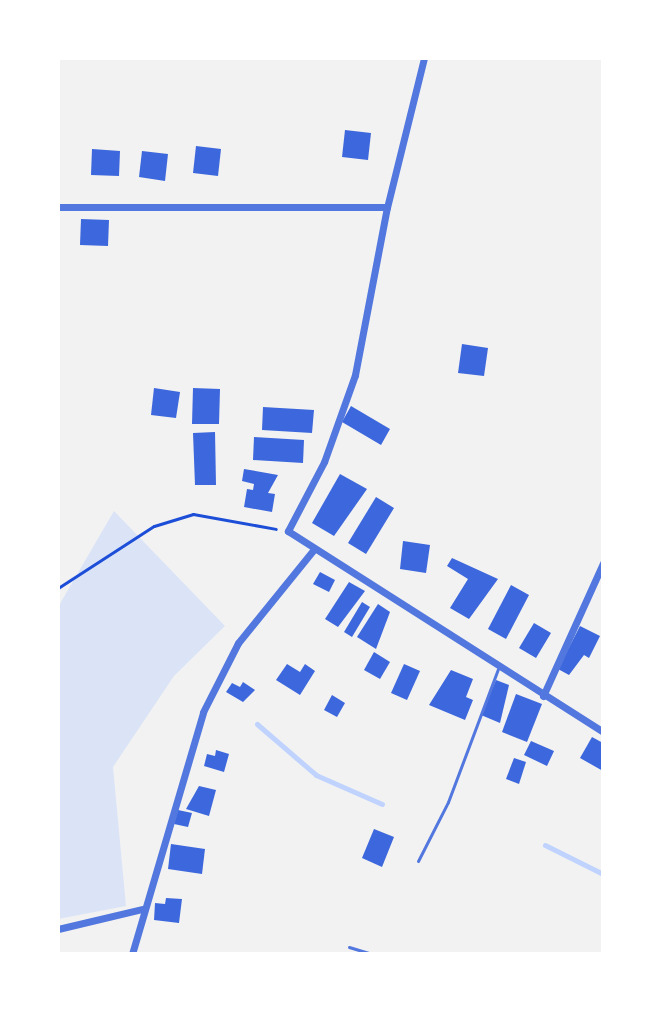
<!DOCTYPE html>
<style>
body{margin:0}
#map{position:relative;width:661px;height:1012px;overflow:hidden;background:#f2f2f2;font-family:"DM Sans",sans-serif}
div>[style]{position:absolute}
[style*='--x']{left:calc(var(--x)*1px);top:calc(var(--y)*1px);width:calc(var(--w)*1px);rotate:calc(var(--a)*1deg)}
.green>*{inset:0;background:#dbe4f7}
.stream>*{height:5px;margin:-2.5px;padding:0 2.5px;transform-origin:2.5px;border-radius:2.5px;background:#bfd3fe}
.building>*{inset:0;background:#3d67dc}
.path>*{height:3px;margin:-1.5px;padding:0 1.5px;transform-origin:1.5px;border-radius:1.5px;background:#1d4ed8}
.service>*{height:3px;margin:-1.5px;padding:0 1.5px;transform-origin:1.5px;border-radius:1.5px;background:#5277de}
.minor>*{height:7px;margin:-3.5px;padding:0 3.5px;transform-origin:3.5px;border-radius:3.5px;background:#5277de}
span{translate:-50% -50%;white-space:nowrap;text-align:center;line-height:1.15;-webkit-text-stroke:7px #fff;paint-order:stroke}
.frame{position:absolute;inset:0;border:60px solid #fff;pointer-events:none}
</style>
<div id="map">
<div class="green">
<i style="clip-path:polygon(114px 511px,225px 626px,174px 676px,113px 767px,126px 906px,58px 919px,58px 607px)"></i>
</div>
<div class="stream">
<i style="--x:257;--y:724;--w:78;--a:40.8"></i>
<i style="--x:316;--y:775;--w:72;--a:23.7"></i>
<i style="--x:545;--y:845;--w:65;--a:26.6"></i>
</div>
<div class="building">
<i style="clip-path:polygon(345px 130px,371px 133px,368px 160px,342px 157px)"></i>
<i style="clip-path:polygon(196px 146px,221px 149px,218px 176px,193px 173px)"></i>
<i style="clip-path:polygon(92px 149px,120px 151px,119px 176px,91px 175px)"></i>
<i style="clip-path:polygon(142px 151px,168px 154px,165px 181px,139px 177px)"></i>
<i style="clip-path:polygon(81px 219px,109px 220px,108px 246px,80px 245px)"></i>
<i style="clip-path:polygon(462px 344px,488px 348px,484px 376px,458px 373px)"></i>
<i style="clip-path:polygon(154px 388px,180px 392px,176px 418px,151px 415px)"></i>
<i style="clip-path:polygon(193px 388px,220px 389px,219px 424px,192px 424px)"></i>
<i style="clip-path:polygon(351px 406px,390px 429px,381px 445px,342px 422px)"></i>
<i style="clip-path:polygon(263px 407px,314px 410px,312px 433px,262px 430px)"></i>
<i style="clip-path:polygon(215px 432px,216px 485px,195px 485px,193px 433px)"></i>
<i style="clip-path:polygon(254px 437px,304px 440px,303px 463px,253px 460px)"></i>
<i style="clip-path:polygon(244px 469px,278px 475px,268px 493px,275px 494px,272px 512px,244px 507px,247px 489px,253px 490px,254px 484px,242px 481px)"></i>
<i style="clip-path:polygon(340px 474px,367px 489px,334px 536px,312px 523px)"></i>
<i style="clip-path:polygon(376px 497px,394px 508px,366px 554px,348px 543px)"></i>
<i style="clip-path:polygon(403px 541px,430px 545px,426px 573px,400px 569px)"></i>
<i style="clip-path:polygon(452px 558px,498px 579px,469px 619px,450px 608px,468px 579px,447px 566px)"></i>
<i style="clip-path:polygon(320px 572px,335px 580px,329px 592px,313px 584px)"></i>
<i style="clip-path:polygon(349px 582px,365px 591px,338px 627px,325px 619px)"></i>
<i style="clip-path:polygon(511px 585px,529px 595px,506px 639px,488px 629px)"></i>
<i style="clip-path:polygon(362px 602px,370px 607px,352px 637px,344px 632px)"></i>
<i style="clip-path:polygon(378px 604px,390px 612px,376px 649px,357px 637px)"></i>
<i style="clip-path:polygon(534px 623px,551px 633px,536px 658px,519px 648px)"></i>
<i style="clip-path:polygon(580px 626px,600px 636px,589px 658px,584px 655px,569px 675px,558px 669px)"></i>
<i style="clip-path:polygon(374px 652px,390px 662px,380px 679px,364px 670px)"></i>
<i style="clip-path:polygon(287px 664px,300px 672px,305px 664px,315px 671px,300px 695px,276px 680px)"></i>
<i style="clip-path:polygon(404px 664px,420px 671px,407px 700px,391px 693px)"></i>
<i style="clip-path:polygon(451px 670px,473px 679px,466px 697px,473px 700px,465px 720px,429px 705px)"></i>
<i style="clip-path:polygon(496px 680px,509px 685px,500px 723px,481px 715px)"></i>
<i style="clip-path:polygon(243px 682px,255px 690px,243px 702px,226px 692px,232px 683px,240px 687px)"></i>
<i style="clip-path:polygon(516px 694px,542px 704px,527px 742px,502px 732px)"></i>
<i style="clip-path:polygon(332px 695px,345px 703px,337px 717px,324px 710px)"></i>
<i style="clip-path:polygon(592px 737px,603px 743px,603px 771px,580px 758px)"></i>
<i style="clip-path:polygon(531px 741px,554px 751px,547px 766px,524px 755px)"></i>
<i style="clip-path:polygon(216px 750px,229px 754px,224px 772px,204px 766px,207px 754px,215px 756px)"></i>
<i style="clip-path:polygon(514px 758px,526px 762px,519px 784px,506px 779px)"></i>
<i style="clip-path:polygon(199px 786px,216px 790px,209px 816px,186px 809px)"></i>
<i style="clip-path:polygon(178px 810px,192px 813px,188px 827px,174px 824px)"></i>
<i style="clip-path:polygon(374px 829px,394px 837px,382px 867px,362px 858px)"></i>
<i style="clip-path:polygon(171px 844px,205px 849px,202px 874px,168px 869px)"></i>
<i style="clip-path:polygon(166px 898px,182px 899px,179px 923px,154px 920px,155px 903px,165px 904px)"></i>
</div>
<div class="path">
<i style="--x:58;--y:588;--w:114;--a:-32.9"></i>
<i style="--x:154;--y:526;--w:41;--a:-17.1"></i>
<i style="--x:193;--y:514;--w:84;--a:10.2"></i>
</div>
<div class="service">
<i style="--x:418;--y:861;--w:66;--a:-63"></i>
<i style="--x:448;--y:802;--w:142;--a:-69.4"></i>
<i style="--x:349;--y:947;--w:24;--a:17"></i>
</div>
<div class="minor">
<i style="--x:424;--y:58;--w:154;--a:103.9"></i>
<i style="--x:387;--y:207;--w:171;--a:100.8"></i>
<i style="--x:355;--y:375;--w:92;--a:109.6"></i>
<i style="--x:324;--y:462;--w:78;--a:117.6"></i>
<i style="--x:288;--y:531;--w:374;--a:32.5"></i>
<i style="--x:58;--y:207;--w:329;--a:0"></i>
<i style="--x:543;--y:696;--w:146;--a:-65.7"></i>
<i style="--x:58;--y:929;--w:86;--a:-13.4"></i>
<i style="--x:132;--y:954;--w:252;--a:-73.6"></i>
<i style="--x:203;--y:712;--w:77;--a:-63.1"></i>
<i style="--x:238;--y:643;--w:121;--a:-51"></i>
</div>
<div class="frame"></div>
</div>
